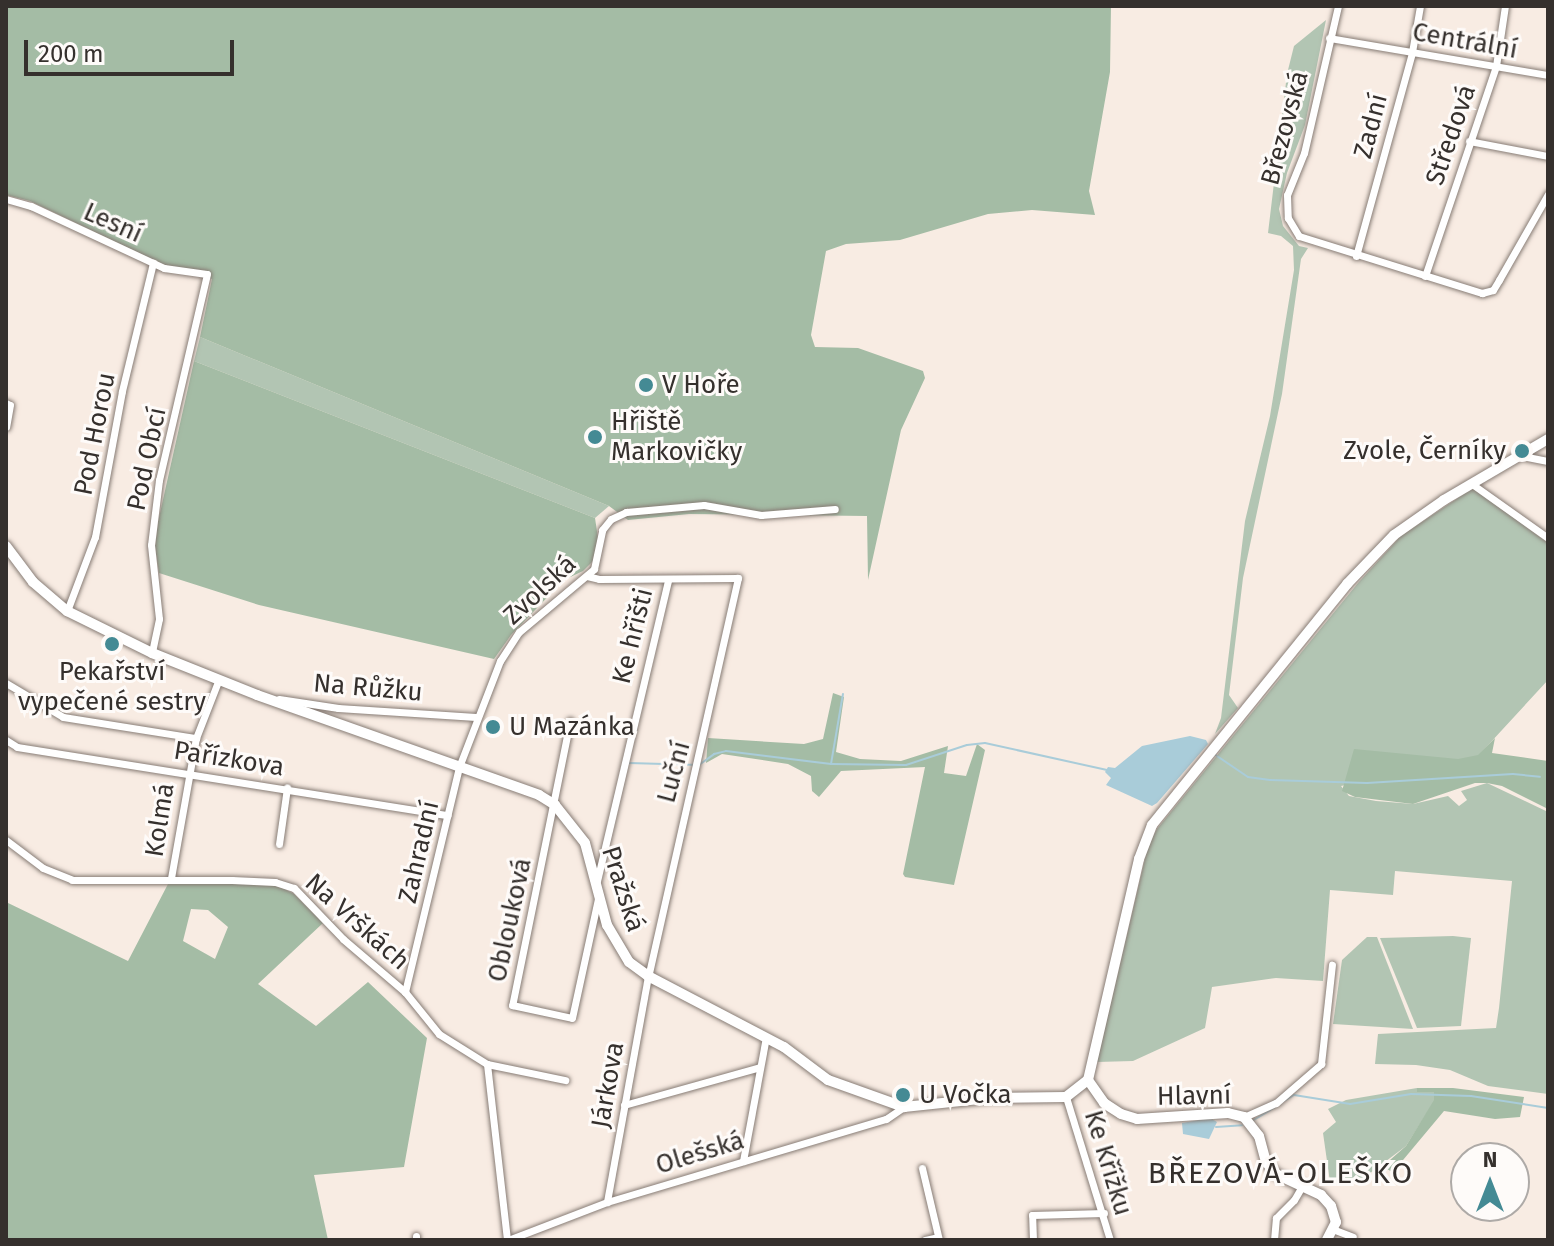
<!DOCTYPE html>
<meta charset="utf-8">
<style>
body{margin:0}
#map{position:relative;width:1554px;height:1246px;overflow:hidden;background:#f8ece3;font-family:"Fira Sans",sans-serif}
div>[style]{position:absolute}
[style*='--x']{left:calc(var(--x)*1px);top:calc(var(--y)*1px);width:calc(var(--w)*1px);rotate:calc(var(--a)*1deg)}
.green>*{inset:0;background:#b2c5b3}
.forest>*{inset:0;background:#a4bca5}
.water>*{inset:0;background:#a9ccd9}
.stream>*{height:2px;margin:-1px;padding:0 1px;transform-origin:1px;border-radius:1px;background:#a9ccd9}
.roads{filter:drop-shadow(0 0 2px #877c75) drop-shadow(0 0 2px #877c75)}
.street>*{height:7px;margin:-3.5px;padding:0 3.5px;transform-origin:3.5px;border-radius:3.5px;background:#fff}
.secondary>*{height:10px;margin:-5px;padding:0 5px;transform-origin:5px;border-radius:5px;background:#fff}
.dots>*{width:22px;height:22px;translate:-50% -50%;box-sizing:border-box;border:4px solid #fefbf9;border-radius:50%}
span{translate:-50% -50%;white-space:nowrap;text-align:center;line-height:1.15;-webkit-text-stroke:6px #fefbf9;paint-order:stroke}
.street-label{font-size:26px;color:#35302d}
.poi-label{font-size:26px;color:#35302d}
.left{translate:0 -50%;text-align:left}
.right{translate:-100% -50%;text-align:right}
.quarter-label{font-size:30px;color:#35302d;letter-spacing:2px}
.frame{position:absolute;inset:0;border:8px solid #35302d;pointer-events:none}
.north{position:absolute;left:1450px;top:1142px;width:80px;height:80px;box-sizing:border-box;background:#fefbf9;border:2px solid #aeaaa7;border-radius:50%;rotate:0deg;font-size:22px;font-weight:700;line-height:32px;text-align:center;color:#35302d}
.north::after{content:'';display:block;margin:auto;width:28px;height:36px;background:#448a94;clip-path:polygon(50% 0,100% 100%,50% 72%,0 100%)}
.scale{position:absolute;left:24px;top:40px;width:210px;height:36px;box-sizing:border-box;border:4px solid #35302d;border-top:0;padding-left:10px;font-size:24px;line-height:28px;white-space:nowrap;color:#35302d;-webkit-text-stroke:6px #fefbf9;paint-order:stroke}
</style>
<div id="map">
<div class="green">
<i style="clip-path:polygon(1326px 20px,1305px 125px,1287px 173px,1279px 209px,1283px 226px,1299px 246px,1308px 248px,1301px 259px,1282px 394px,1243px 578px,1229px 695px,1238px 708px,1215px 734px,1221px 718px,1245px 521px,1270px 416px,1294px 270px,1293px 246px,1281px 236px,1268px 233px,1287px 74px,1294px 46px)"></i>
<i style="clip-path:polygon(200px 337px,609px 506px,595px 518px,194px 361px)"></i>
<i style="clip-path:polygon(1473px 488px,1548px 543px,1548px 680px,1478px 756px,1341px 786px,1349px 796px,1376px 801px,1413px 804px,1448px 796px,1459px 806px,1467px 800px,1461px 791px,1487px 783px,1548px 812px,1548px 1094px,1488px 1086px,1450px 1070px,1416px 1065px,1375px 1064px,1378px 1034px,1496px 1028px,1499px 1008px,1512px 881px,1395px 871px,1393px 895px,1330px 890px,1323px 981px,1276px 978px,1212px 987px,1205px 1028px,1133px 1061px,1097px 1062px,1148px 846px,1157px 829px,1358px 583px,1401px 536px)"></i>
<i style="clip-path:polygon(1453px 936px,1471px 938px,1461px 1026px,1417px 1028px,1380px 938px)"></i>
<i style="clip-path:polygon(1367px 937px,1377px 937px,1413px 1029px,1333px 1024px,1342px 960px)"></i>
<i style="clip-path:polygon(1417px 1088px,1418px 1092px,1434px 1092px,1435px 1100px,1406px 1146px,1357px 1183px,1330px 1182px,1323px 1133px,1336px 1122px,1328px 1109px,1346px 1100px)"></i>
</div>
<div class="forest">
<i style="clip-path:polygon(6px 6px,1111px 6px,1110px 72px,1089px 191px,1095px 215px,1032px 210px,988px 214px,900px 240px,846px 244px,826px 251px,811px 335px,815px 347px,858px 348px,923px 371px,925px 378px,901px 430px,868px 580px,867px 516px,689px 514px,628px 520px,609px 506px,200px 337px,212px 279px,164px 265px,30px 201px,6px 195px)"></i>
<i style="clip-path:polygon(194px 361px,595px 518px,598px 538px,593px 561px,583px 571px,564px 580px,511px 635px,494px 659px,259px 605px,159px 573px,155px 547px,158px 522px)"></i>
<i style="clip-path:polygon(833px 693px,844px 697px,836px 752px,860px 759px,901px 761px,948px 746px,944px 773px,966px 776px,977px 744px,985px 750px,954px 885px,905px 877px,903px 874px,925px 767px,841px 771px,819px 797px,812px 791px,811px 776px,788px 764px,722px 754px,706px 763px,708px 738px,804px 744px,823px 739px)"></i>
<i style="clip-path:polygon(1495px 738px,1492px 753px,1548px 761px,1548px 809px,1502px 786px,1487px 783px,1475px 783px,1413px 804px,1355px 797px,1342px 791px,1354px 749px,1458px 759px,1478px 755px)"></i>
<i style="clip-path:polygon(evenodd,173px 881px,275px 884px,294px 894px,323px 923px,258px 984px,316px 1026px,368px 982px,427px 1038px,404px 1167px,314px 1175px,328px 1240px,6px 1240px,6px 902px,128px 961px,168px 884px,173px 881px,191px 909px,208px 910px,228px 927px,215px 959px,183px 941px,191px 909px)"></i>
<i style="clip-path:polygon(1417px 1088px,1453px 1088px,1524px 1097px,1520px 1117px,1495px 1119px,1444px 1111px,1393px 1172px,1382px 1167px,1406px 1146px,1434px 1100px,1434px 1092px,1417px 1092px)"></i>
</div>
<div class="water">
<i style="clip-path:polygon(1190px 736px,1206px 740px,1208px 744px,1157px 803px,1152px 806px,1106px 785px,1111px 778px,1105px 772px,1108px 767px,1115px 768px,1142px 746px)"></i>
<i style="clip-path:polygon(1210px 1118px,1217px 1122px,1209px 1139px,1183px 1134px,1182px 1123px)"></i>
</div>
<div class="stream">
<i style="--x:1214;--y:754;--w:41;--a:34.1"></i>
<i style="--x:1248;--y:777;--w:22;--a:8"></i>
<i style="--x:1270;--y:780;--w:97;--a:1.8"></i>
<i style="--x:1367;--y:783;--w:146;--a:-3.5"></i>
<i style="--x:1513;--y:774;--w:27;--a:6"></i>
<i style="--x:629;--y:763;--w:70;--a:1.6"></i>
<i style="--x:699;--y:765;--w:19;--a:-36"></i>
<i style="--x:714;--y:754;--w:12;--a:-14"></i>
<i style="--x:726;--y:751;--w:106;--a:7.1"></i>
<i style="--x:831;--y:764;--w:75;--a:0.8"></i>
<i style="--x:906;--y:765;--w:64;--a:-18.2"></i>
<i style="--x:967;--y:745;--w:18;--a:-6"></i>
<i style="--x:985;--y:743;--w:125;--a:12.5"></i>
<i style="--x:831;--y:764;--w:71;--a:-80.3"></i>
<i style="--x:1279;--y:1104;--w:17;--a:-31"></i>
<i style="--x:1294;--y:1095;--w:57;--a:9.1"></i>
<i style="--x:1350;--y:1104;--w:62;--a:-9.3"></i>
<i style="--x:1411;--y:1094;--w:60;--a:1.9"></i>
<i style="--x:1471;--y:1096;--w:78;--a:8.9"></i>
<i style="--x:1252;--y:1121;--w:26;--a:-31"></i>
<i style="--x:1216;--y:1127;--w:26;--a:-4"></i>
</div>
<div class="roads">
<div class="street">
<i style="--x:1338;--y:6;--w:151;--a:103"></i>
<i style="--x:1304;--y:153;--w:45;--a:112"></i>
<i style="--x:1287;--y:195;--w:23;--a:88"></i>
<i style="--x:1288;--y:218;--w:21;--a:59"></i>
<i style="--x:1299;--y:236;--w:192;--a:17.3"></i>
<i style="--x:1482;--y:293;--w:11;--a:-15"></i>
<i style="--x:1493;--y:290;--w:12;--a:-59"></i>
<i style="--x:1499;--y:280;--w:99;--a:-60.3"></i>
<i style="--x:1329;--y:38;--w:222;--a:9.6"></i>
<i style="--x:1469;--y:141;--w:80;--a:10.8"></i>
<i style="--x:6;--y:199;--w:26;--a:16"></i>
<i style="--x:31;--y:206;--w:147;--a:25"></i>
<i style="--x:164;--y:268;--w:43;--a:7.9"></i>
<i style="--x:207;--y:274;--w:212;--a:103.1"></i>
<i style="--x:159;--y:480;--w:65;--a:97"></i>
<i style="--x:151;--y:545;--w:74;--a:83.8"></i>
<i style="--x:159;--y:619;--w:35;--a:102"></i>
<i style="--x:1356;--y:256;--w:212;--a:-74.6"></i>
<i style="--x:1412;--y:52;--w:47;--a:-80.1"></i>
<i style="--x:1425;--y:276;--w:222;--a:-71.3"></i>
<i style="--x:1496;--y:66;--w:61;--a:-81.5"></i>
<i style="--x:6;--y:403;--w:4;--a:27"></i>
<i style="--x:10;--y:405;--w:22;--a:100"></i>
<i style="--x:1522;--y:456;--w:26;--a:11"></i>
<i style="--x:1472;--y:484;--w:93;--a:35.4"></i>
<i style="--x:587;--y:576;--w:12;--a:14"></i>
<i style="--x:599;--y:579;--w:139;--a:-0.4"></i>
<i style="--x:738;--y:578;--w:408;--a:102.7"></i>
<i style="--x:648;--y:976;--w:230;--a:100.3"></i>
<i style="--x:67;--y:611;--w:79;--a:-69.3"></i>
<i style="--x:95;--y:537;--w:148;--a:-79.5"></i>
<i style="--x:122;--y:391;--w:132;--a:-76.4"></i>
<i style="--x:6;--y:683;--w:66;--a:30.8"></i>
<i style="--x:63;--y:717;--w:135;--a:9"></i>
<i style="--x:279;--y:699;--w:60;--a:8.7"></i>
<i style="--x:338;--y:708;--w:138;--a:3.7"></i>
<i style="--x:570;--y:721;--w:290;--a:101.5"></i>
<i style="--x:512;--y:1005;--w:61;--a:12.2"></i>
<i style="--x:572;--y:1018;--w:122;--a:-77.7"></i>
<i style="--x:6;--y:740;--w:13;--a:32"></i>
<i style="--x:17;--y:747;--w:436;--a:9"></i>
<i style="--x:6;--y:840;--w:46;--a:37.1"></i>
<i style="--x:43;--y:868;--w:31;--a:22"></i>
<i style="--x:72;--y:880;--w:160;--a:0"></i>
<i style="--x:232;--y:880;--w:43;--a:2.7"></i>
<i style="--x:275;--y:882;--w:20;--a:18"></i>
<i style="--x:294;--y:888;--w:71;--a:46.1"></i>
<i style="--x:343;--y:939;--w:82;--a:40.5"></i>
<i style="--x:405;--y:992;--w:54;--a:51"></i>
<i style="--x:439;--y:1034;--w:57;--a:32"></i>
<i style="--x:487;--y:1064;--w:177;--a:83.5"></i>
<i style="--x:279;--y:844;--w:57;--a:-81.9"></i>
<i style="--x:171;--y:878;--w:142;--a:-79.9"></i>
<i style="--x:196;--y:738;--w:63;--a:-68.7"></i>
<i style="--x:597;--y:881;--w:309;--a:-76.7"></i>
<i style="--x:405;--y:992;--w:231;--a:-76.5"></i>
<i style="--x:459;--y:767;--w:114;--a:-68.9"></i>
<i style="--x:500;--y:661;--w:35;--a:-57"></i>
<i style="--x:519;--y:632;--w:98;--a:-40"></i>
<i style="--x:594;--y:569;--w:40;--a:-78"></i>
<i style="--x:602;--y:530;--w:14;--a:-51"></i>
<i style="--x:611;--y:519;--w:17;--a:-25"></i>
<i style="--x:626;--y:512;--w:78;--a:-5.1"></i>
<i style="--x:704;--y:505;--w:58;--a:10"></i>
<i style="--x:761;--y:515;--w:74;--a:-4.6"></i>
<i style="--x:487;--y:1064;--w:80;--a:11.6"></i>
<i style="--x:1066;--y:1097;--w:150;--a:72.9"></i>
<i style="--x:624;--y:1105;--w:141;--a:-15.6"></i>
<i style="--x:1244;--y:1117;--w:35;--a:-24"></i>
<i style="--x:1276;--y:1103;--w:60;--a:-40.9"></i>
<i style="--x:1321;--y:1064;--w:100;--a:-83.7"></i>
<i style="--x:743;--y:1161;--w:126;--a:-79.5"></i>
<i style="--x:922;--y:1168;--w:74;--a:76.7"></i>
<i style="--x:1335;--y:1230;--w:19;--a:21"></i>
<i style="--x:416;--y:1236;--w:4;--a:90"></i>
<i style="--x:508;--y:1240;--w:106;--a:-21"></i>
<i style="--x:607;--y:1202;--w:291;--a:-16.6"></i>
<i style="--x:886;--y:1119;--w:22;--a:-34"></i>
<i style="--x:925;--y:1240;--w:13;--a:-13"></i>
<i style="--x:1033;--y:1240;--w:25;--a:-92"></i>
<i style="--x:1032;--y:1215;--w:72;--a:-1.6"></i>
<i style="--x:1274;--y:1240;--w:22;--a:-85"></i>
<i style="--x:1276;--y:1218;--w:25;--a:-45"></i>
<i style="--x:1294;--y:1200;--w:16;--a:-60"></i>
</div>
<div class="secondary">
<i style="--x:6;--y:546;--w:45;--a:53.1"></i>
<i style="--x:33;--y:582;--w:45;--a:40.5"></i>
<i style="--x:67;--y:611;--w:95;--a:26.3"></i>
<i style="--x:152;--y:653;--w:113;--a:21.8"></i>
<i style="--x:257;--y:695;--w:299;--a:19.5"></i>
<i style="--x:539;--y:795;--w:19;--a:32"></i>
<i style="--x:555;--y:805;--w:48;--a:51.7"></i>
<i style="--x:585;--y:843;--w:85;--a:75"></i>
<i style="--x:607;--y:925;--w:43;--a:59.3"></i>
<i style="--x:629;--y:962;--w:24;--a:36"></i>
<i style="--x:648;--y:976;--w:153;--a:27.6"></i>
<i style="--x:784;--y:1047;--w:55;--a:36.9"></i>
<i style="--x:828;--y:1080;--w:81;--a:19.6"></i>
<i style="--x:904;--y:1107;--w:85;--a:-6"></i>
<i style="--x:989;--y:1098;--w:77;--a:-0.7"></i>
<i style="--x:1066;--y:1097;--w:28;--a:-38"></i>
<i style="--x:1088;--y:1080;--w:227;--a:-77"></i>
<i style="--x:1139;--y:859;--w:36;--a:-69"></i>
<i style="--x:1152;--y:825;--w:310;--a:-51"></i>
<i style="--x:1347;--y:584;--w:68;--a:-46.2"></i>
<i style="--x:1394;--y:535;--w:61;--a:-35"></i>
<i style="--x:1444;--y:500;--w:121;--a:-30.4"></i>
<i style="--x:1088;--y:1080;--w:28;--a:55"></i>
<i style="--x:1104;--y:1103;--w:20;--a:33"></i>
<i style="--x:1121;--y:1114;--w:17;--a:17"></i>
<i style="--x:1137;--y:1119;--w:91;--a:-3.8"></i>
<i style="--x:1228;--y:1113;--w:16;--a:14"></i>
<i style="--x:1244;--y:1117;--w:24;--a:52"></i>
<i style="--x:1259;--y:1136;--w:27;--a:75"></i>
<i style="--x:1266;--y:1162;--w:16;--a:50"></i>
<i style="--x:1276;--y:1174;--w:50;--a:25"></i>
<i style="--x:1321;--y:1195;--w:15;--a:48"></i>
<i style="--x:1331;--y:1206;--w:17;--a:73"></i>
<i style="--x:1336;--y:1222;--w:20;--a:117"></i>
</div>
</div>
<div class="dots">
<i style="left:646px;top:385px;background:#448a94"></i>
<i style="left:595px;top:437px;background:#448a94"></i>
<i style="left:1522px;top:451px;background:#448a94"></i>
<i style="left:112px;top:644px;background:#448a94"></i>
<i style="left:493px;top:727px;background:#448a94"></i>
<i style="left:903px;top:1095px;background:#448a94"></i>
</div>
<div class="street-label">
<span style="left:1465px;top:41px;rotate:10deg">Centrální</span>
<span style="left:1371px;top:126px;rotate:-75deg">Zadní</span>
<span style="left:1285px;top:128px;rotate:-75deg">Březovská</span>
<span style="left:1451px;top:135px;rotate:-71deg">Středová</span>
<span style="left:113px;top:223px;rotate:24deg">Lesní</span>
<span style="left:95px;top:434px;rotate:-79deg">Pod Horou</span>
<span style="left:147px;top:459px;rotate:-78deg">Pod Obcí</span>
<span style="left:540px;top:590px;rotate:-43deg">Zvolská</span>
<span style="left:633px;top:636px;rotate:-76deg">Ke hřišti</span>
<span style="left:368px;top:688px;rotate:5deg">Na Růžku</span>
<span style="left:229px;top:759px;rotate:9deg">Pařízkova</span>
<span style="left:674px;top:772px;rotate:-75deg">Luční</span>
<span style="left:160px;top:820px;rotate:-81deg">Kolmá</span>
<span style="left:419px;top:852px;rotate:-77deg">Zahradní</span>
<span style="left:623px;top:889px;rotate:72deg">Pražská</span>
<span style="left:510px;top:920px;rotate:-78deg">Oblouková</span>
<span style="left:357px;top:922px;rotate:42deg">Na Vrškách</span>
<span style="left:608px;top:1085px;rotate:-80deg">Járkova</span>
<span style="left:1194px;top:1096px;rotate:-1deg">Hlavní</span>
<span style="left:700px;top:1153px;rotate:-17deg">Olešská</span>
<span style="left:1108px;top:1163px;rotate:73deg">Ke Křížku</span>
</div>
<div class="poi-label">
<span class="left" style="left:662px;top:385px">V Hoře</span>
<span class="left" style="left:611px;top:437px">Hřiště<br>Markovičky</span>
<span class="right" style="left:1506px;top:451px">Zvole, Černíky</span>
<span style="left:112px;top:687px">Pekařství<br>vypečené sestry</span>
<span class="left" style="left:509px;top:727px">U Mazánka</span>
<span class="left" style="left:919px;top:1095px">U Vočka</span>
</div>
<div class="quarter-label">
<span style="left:1281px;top:1173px">BŘEZOVÁ-OLEŠKO</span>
</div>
<div class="frame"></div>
<div class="north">N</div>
<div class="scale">200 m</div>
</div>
